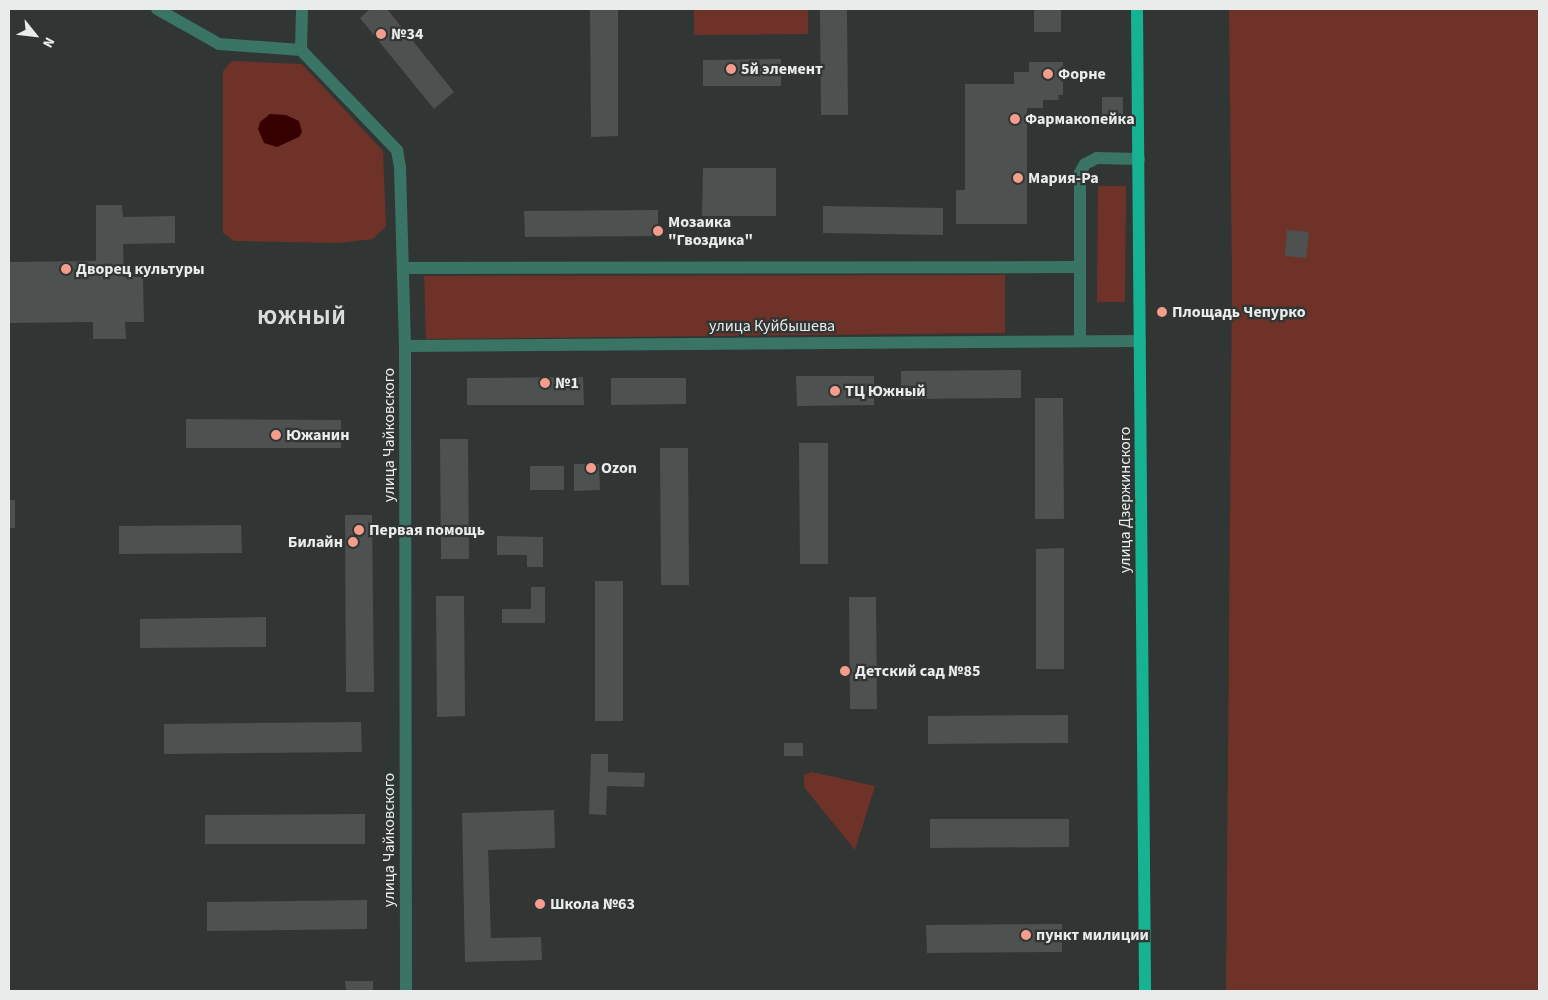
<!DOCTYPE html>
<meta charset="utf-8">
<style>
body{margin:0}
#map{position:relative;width:1548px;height:1000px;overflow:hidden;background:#313534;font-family:"Source Sans 3",sans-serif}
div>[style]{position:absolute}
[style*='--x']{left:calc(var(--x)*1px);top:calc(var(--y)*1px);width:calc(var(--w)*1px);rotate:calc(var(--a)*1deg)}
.green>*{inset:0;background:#6e3228}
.water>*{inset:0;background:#370000}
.building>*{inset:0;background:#4d5250}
.minor>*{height:12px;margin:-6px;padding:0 6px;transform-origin:6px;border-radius:6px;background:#397464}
.major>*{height:12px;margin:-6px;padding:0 6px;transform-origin:6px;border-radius:6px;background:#16b393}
.dots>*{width:14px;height:14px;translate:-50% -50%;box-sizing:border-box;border:2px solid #313534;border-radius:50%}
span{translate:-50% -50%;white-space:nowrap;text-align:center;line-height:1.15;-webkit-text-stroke:4.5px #313534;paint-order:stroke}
.poi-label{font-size:16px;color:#e9eceb;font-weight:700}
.left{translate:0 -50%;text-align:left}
.right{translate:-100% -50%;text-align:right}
.street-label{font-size:16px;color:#e9eceb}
.district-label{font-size:21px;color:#d9dedc;font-weight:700;letter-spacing:1px}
.frame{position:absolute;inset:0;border:10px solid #e9eceb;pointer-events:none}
.north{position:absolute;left:10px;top:10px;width:50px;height:50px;-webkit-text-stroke:4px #313534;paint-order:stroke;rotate:119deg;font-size:14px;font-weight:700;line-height:20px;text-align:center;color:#e9eceb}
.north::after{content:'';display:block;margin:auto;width:18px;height:22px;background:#e9eceb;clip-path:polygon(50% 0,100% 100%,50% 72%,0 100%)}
</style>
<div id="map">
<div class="green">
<i style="clip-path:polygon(694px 9px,808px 9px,808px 34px,694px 35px)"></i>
<i style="clip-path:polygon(1229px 9px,1539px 9px,1539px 991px,1226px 991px,1232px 281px)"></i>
<i style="clip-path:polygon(232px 61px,302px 64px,383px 151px,386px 226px,373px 239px,339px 243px,234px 241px,223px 233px,223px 71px)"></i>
<i style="clip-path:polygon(1098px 186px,1126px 186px,1125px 302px,1097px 302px)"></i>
<i style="clip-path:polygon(1005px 275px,1005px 333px,426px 339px,424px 276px)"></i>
<i style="clip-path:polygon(812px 772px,875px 786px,855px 850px,804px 787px,804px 775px)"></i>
</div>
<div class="water">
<i style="clip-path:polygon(270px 114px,286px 115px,299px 121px,302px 132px,299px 137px,277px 147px,264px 143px,258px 129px,260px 122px)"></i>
</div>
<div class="building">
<i style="clip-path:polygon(370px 9px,387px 9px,454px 92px,434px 109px,360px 18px)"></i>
<i style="clip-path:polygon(590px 9px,618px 9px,618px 136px,591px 137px)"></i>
<i style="clip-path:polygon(820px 9px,847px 9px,848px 115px,821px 115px)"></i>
<i style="clip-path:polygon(1034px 9px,1061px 9px,1061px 32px,1034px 32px)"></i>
<i style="clip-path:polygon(781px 59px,781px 86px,703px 86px,703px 60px)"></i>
<i style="clip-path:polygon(1029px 62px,1063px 62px,1063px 95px,1058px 95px,1059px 100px,1043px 100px,1043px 108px,1027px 108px,1027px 224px,956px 224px,956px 190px,965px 190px,965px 84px,1014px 84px,1014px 72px,1029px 72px)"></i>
<i style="clip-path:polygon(1102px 97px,1123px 97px,1123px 115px,1102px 115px)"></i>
<i style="clip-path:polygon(703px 168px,776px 168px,776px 216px,702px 216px)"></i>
<i style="clip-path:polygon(96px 205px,122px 205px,123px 217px,175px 216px,175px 243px,123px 244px,124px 277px,143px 277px,144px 322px,125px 322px,126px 339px,93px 339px,93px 322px,9px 323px,9px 262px,96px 261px)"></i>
<i style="clip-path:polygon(823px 206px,943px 208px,943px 235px,823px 233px)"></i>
<i style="clip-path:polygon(658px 210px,658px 236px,525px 237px,524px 211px)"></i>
<i style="clip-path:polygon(1287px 230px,1309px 232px,1306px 258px,1285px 256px)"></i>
<i style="clip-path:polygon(1021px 370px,1021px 398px,901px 399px,901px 371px)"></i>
<i style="clip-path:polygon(796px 376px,874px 376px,874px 405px,797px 406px)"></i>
<i style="clip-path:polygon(583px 377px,584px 405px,467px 405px,467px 378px)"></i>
<i style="clip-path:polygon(611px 378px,686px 378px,686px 404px,611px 405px)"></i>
<i style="clip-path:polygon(1035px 398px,1063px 398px,1064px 519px,1035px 519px)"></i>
<i style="clip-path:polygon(186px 419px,341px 420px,341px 448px,186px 448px)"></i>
<i style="clip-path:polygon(440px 439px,468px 439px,469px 559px,441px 559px)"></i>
<i style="clip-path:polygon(799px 443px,828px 443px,828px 564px,800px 564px)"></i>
<i style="clip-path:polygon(660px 448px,688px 448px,689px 585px,661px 585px)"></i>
<i style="clip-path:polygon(574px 464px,599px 464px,600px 490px,574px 491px)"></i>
<i style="clip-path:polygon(530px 466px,564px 466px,564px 490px,530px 490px)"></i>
<i style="clip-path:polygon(9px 500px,15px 500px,15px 528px,9px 528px)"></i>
<i style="clip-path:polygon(345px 515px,372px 515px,374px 692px,346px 692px)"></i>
<i style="clip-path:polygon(241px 525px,242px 553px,119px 554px,119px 526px)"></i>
<i style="clip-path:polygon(497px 536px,543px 537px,543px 567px,527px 567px,527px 555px,497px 555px)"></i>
<i style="clip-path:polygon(1064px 548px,1064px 669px,1036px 669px,1036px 549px)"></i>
<i style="clip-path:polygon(595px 581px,623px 581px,623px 721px,595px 721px)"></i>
<i style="clip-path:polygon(531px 587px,545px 587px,545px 623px,502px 623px,502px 609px,531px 609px)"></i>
<i style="clip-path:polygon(436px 596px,464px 596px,465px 716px,437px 717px)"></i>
<i style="clip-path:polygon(849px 597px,876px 597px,877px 709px,850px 709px)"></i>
<i style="clip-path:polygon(266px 617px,266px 647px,140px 648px,140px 619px)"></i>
<i style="clip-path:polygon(1068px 715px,1068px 743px,928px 744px,928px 716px)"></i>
<i style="clip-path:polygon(361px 722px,362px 752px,164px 754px,164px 724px)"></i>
<i style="clip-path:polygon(784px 743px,803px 743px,803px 756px,784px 756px)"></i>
<i style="clip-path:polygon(591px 754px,608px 754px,608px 772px,645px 773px,644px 787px,607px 786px,606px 815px,589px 814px)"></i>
<i style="clip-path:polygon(554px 810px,555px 848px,488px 850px,491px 938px,541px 937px,542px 960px,465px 962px,462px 813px)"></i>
<i style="clip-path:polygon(365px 814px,365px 844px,205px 844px,205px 815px)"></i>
<i style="clip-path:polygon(930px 819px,1069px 819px,1069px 847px,930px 848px)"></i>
<i style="clip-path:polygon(367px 900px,367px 929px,207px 931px,207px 902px)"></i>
<i style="clip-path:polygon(1062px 924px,1062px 952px,927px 953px,926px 925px)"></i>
<i style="clip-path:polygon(345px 981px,373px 981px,373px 991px,346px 991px)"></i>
</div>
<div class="minor">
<i style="--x:157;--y:9;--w:71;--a:29.4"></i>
<i style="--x:219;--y:44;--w:82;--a:4.2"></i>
<i style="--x:302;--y:9;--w:41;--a:91.4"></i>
<i style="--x:301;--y:50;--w:139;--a:46.2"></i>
<i style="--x:397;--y:150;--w:17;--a:80"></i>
<i style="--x:400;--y:167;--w:179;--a:88.4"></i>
<i style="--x:405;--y:346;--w:645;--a:89.91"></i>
<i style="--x:403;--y:268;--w:677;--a:-0.08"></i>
<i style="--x:1080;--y:340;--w:167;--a:-90"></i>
<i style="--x:1080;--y:173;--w:10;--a:-61"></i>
<i style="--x:1085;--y:164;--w:13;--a:-27"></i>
<i style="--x:1097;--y:158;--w:42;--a:1.4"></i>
<i style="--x:405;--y:346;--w:735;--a:-0.39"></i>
</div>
<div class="major">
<i style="--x:1137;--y:9;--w:982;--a:89.53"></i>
</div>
<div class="dots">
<i style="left:381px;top:34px;background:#f59d8d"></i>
<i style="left:731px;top:69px;background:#f59d8d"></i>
<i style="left:1048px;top:74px;background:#f59d8d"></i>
<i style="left:1015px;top:119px;background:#f59d8d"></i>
<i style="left:1018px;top:178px;background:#f59d8d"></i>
<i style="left:658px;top:231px;background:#f59d8d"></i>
<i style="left:66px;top:269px;background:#f59d8d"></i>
<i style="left:1162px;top:312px;background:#f59d8d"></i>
<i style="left:545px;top:383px;background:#f59d8d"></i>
<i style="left:835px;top:391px;background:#f59d8d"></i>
<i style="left:276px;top:435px;background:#f59d8d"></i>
<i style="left:591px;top:468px;background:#f59d8d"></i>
<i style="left:359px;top:530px;background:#f59d8d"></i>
<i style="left:353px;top:542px;background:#f59d8d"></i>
<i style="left:845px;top:671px;background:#f59d8d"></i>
<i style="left:540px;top:904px;background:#f59d8d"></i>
<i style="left:1026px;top:935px;background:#f59d8d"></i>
</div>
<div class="poi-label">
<span class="left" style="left:391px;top:34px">№34</span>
<span class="left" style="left:741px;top:69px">5й элемент</span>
<span class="left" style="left:1058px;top:74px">Форне</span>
<span class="left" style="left:1025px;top:119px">Фармакопейка</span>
<span class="left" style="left:1028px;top:178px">Мария-Ра</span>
<span class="left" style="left:668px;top:231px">Мозаика<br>"Гвоздика"</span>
<span class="left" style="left:76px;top:269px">Дворец культуры</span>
<span class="left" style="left:1172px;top:312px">Площадь Чепурко</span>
<span class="left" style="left:555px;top:383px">№1</span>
<span class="left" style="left:845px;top:391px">ТЦ Южный</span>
<span class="left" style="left:286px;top:435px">Южанин</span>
<span class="left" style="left:601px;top:468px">Ozon</span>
<span class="left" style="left:369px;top:530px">Первая помощь</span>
<span class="right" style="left:343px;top:542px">Билайн</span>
<span class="left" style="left:855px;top:671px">Детский сад №85</span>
<span class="left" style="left:550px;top:904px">Школа №63</span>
<span class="left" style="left:1036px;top:935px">пункт милиции</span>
</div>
<div class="street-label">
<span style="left:772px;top:326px">улица Куйбышева</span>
<span style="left:389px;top:435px;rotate:-90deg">улица Чайковского</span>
<span style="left:1125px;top:500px;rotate:-90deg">улица Дзержинского</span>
<span style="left:389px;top:840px;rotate:-90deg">улица Чайковского</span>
</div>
<div class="district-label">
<span style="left:302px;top:317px">ЮЖНЫЙ</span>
</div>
<div class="frame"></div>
<div class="north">N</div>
</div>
